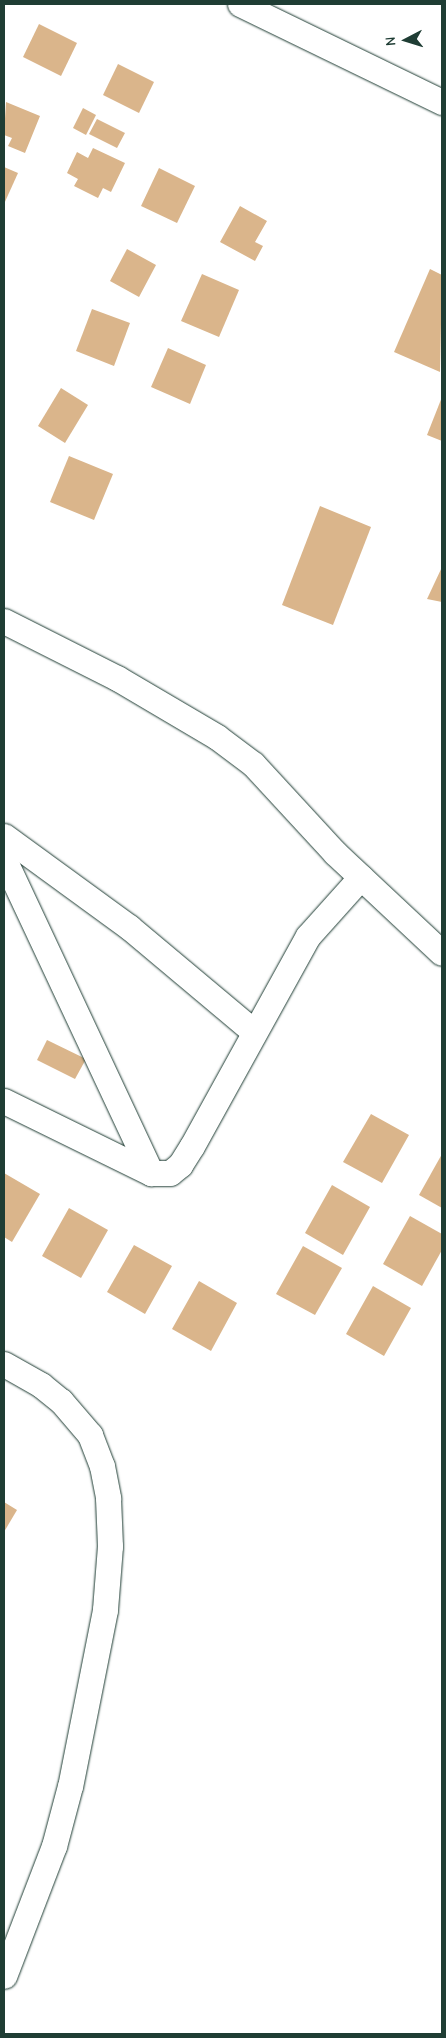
<!DOCTYPE html>
<style>
body{margin:0}
#map{position:relative;width:446px;height:2038px;overflow:hidden;background:#fff;font-family:"Comic Neue",sans-serif}
div>[style]{position:absolute}
[style*='--x']{left:calc(var(--x)*1px);top:calc(var(--y)*1px);width:calc(var(--w)*1px);rotate:calc(var(--a)*1deg)}
.building>*{inset:0;background:#dab58b}
.roads{filter:drop-shadow(0 0 1px #1f3d34) drop-shadow(0 0 1px #1f3d34)}
.minor>*{height:25px;margin:-12.5px;padding:0 12.5px;transform-origin:12.5px;border-radius:12.5px;background:#fff}
span{translate:-50% -50%;white-space:nowrap;text-align:center;line-height:1.15;-webkit-text-stroke:4px #fff;paint-order:stroke}
.frame{position:absolute;inset:0;border:5px solid #1f3d34;pointer-events:none}
.north{position:absolute;left:381px;top:15px;width:50px;height:50px;-webkit-text-stroke:4px #fff;paint-order:stroke;rotate:265deg;font-size:14px;font-weight:700;line-height:20px;text-align:center;color:#1f3d34}
.north::after{content:'';display:block;margin:auto;width:18px;height:22px;background:#1f3d34;clip-path:polygon(50% 0,100% 100%,50% 72%,0 100%)}
</style>
<div id="map">
<div class="building">
<i style="clip-path:polygon(39px 24px,77px 43px,61px 76px,23px 57px)"></i>
<i style="clip-path:polygon(118px 64px,154px 82px,139px 113px,103px 95px)"></i>
<i style="clip-path:polygon(6px 102px,40px 116px,25px 153px,8px 146px,12px 138px,4px 135px)"></i>
<i style="clip-path:polygon(83px 108px,96px 115px,86px 135px,73px 128px)"></i>
<i style="clip-path:polygon(97px 119px,125px 133px,117px 148px,89px 134px)"></i>
<i style="clip-path:polygon(93px 148px,125px 163px,111px 192px,103px 188px,98px 198px,74px 186px,78px 179px,67px 173px,77px 152px,88px 158px)"></i>
<i style="clip-path:polygon(4px 167px,18px 173px,4px 204px)"></i>
<i style="clip-path:polygon(159px 168px,195px 186px,177px 223px,141px 206px)"></i>
<i style="clip-path:polygon(240px 206px,267px 221px,255px 242px,263px 246px,255px 261px,220px 242px)"></i>
<i style="clip-path:polygon(127px 249px,156px 265px,139px 297px,110px 281px)"></i>
<i style="clip-path:polygon(430px 269px,442px 275px,440px 372px,394px 352px)"></i>
<i style="clip-path:polygon(202px 274px,239px 290px,219px 337px,181px 321px)"></i>
<i style="clip-path:polygon(92px 309px,130px 323px,114px 366px,76px 351px)"></i>
<i style="clip-path:polygon(168px 348px,206px 365px,190px 404px,151px 387px)"></i>
<i style="clip-path:polygon(61px 388px,88px 405px,65px 443px,38px 426px)"></i>
<i style="clip-path:polygon(442px 397px,442px 441px,427px 435px)"></i>
<i style="clip-path:polygon(69px 456px,113px 474px,94px 520px,50px 502px)"></i>
<i style="clip-path:polygon(320px 506px,371px 527px,333px 625px,282px 605px)"></i>
<i style="clip-path:polygon(442px 567px,442px 602px,427px 599px)"></i>
<i style="clip-path:polygon(47px 1040px,86px 1059px,75px 1079px,37px 1060px)"></i>
<i style="clip-path:polygon(371px 1114px,409px 1135px,382px 1183px,343px 1162px)"></i>
<i style="clip-path:polygon(442px 1154px,442px 1208px,419px 1195px)"></i>
<i style="clip-path:polygon(4px 1173px,40px 1194px,12px 1242px,4px 1237px)"></i>
<i style="clip-path:polygon(332px 1185px,370px 1207px,343px 1255px,305px 1233px)"></i>
<i style="clip-path:polygon(69px 1208px,108px 1230px,81px 1278px,42px 1256px)"></i>
<i style="clip-path:polygon(410px 1216px,442px 1234px,442px 1250px,422px 1286px,383px 1264px)"></i>
<i style="clip-path:polygon(134px 1245px,172px 1266px,145px 1314px,107px 1292px)"></i>
<i style="clip-path:polygon(303px 1246px,342px 1268px,315px 1315px,276px 1294px)"></i>
<i style="clip-path:polygon(199px 1281px,237px 1303px,211px 1351px,172px 1329px)"></i>
<i style="clip-path:polygon(373px 1286px,411px 1308px,384px 1356px,346px 1334px)"></i>
<i style="clip-path:polygon(4px 1502px,17px 1510px,4px 1532px)"></i>
</div>
<div class="roads">
<div class="minor">
<i style="--x:240;--y:4;--w:225;--a:25.9"></i>
<i style="--x:4;--y:621;--w:127;--a:26.8"></i>
<i style="--x:117;--y:678;--w:116;--a:30.5"></i>
<i style="--x:217;--y:737;--w:45;--a:36.9"></i>
<i style="--x:253;--y:764;--w:121;--a:47.3"></i>
<i style="--x:335;--y:853;--w:146;--a:43.1"></i>
<i style="--x:4;--y:836;--w:155;--a:36.1"></i>
<i style="--x:129;--y:927;--w:162;--a:40"></i>
<i style="--x:4;--y:859;--w:347;--a:64.9"></i>
<i style="--x:4;--y:1101;--w:164;--a:26.1"></i>
<i style="--x:151;--y:1173;--w:19;--a:0"></i>
<i style="--x:170;--y:1173;--w:13;--a:-39"></i>
<i style="--x:180;--y:1165;--w:22;--a:-58"></i>
<i style="--x:192;--y:1146;--w:240;--a:-61.1"></i>
<i style="--x:308;--y:936;--w:79;--a:-48.1"></i>
<i style="--x:4;--y:1364;--w:43;--a:29.6"></i>
<i style="--x:41;--y:1385;--w:26;--a:39"></i>
<i style="--x:61;--y:1401;--w:45;--a:49.5"></i>
<i style="--x:90;--y:1435;--w:33;--a:69"></i>
<i style="--x:102;--y:1466;--w:33;--a:79"></i>
<i style="--x:108;--y:1498;--w:48;--a:87.6"></i>
<i style="--x:110;--y:1546;--w:64;--a:94.5"></i>
<i style="--x:105;--y:1610;--w:179;--a:101.2"></i>
<i style="--x:70;--y:1786;--w:62;--a:104.9"></i>
<i style="--x:54;--y:1846;--w:139;--a:111"></i>
</div>
</div>
<div class="frame"></div>
<div class="north">N</div>
</div>
